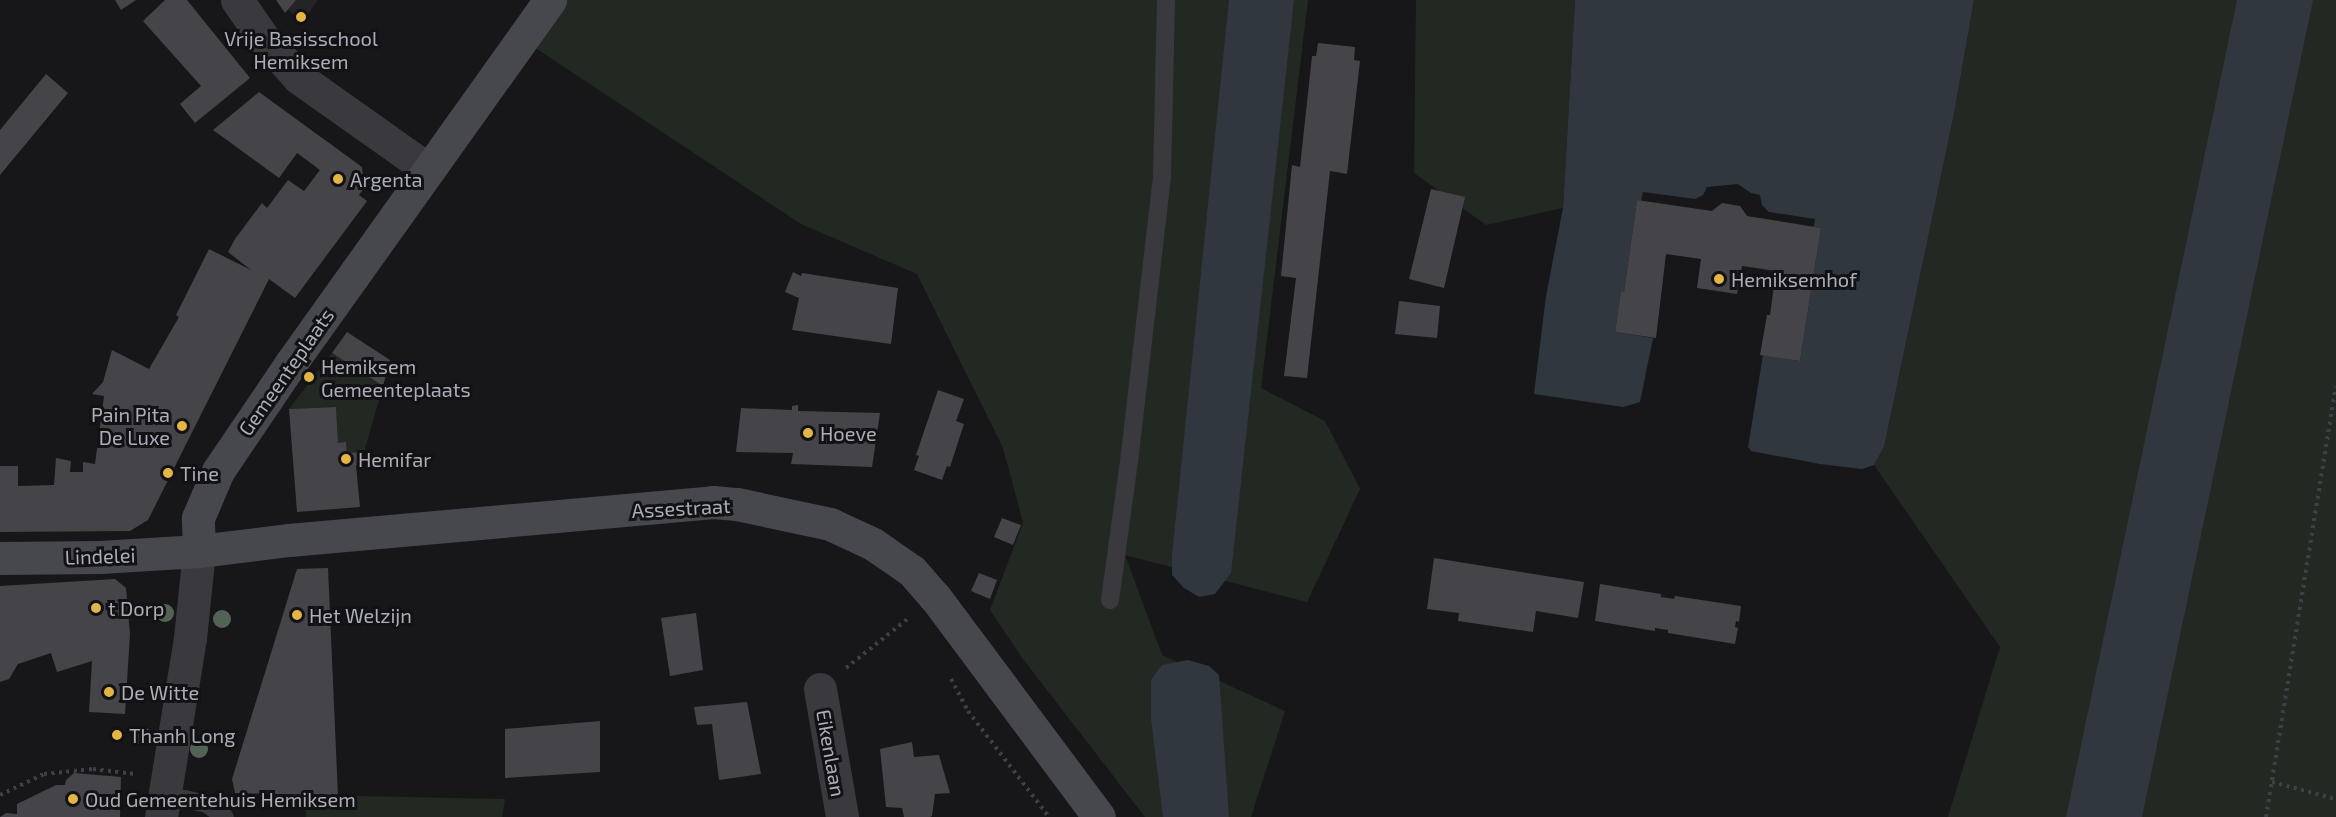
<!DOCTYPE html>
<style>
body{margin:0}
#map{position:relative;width:2336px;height:817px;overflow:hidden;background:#171719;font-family:"Exo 2",sans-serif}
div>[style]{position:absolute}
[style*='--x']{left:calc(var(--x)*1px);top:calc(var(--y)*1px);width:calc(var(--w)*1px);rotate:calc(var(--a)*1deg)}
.built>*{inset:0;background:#242326}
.green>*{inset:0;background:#222923}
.water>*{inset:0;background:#30373e}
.building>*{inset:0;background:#454449}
.path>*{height:4px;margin-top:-2px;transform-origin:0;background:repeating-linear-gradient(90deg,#3f4045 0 3px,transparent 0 7.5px)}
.lane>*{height:18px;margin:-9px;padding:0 9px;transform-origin:9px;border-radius:9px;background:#39393e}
.street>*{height:33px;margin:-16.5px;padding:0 16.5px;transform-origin:16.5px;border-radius:16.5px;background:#39393e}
.secondary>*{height:33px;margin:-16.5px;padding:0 16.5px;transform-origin:16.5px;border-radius:16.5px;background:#47484e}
.trees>*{width:18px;height:18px;margin:-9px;border-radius:50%;background:#526355}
.dots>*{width:16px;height:16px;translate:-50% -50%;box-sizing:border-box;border:3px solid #121214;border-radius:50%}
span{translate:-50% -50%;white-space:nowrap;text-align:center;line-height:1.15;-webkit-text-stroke:6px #121214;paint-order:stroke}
.poi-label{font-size:20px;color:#abaeb8}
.left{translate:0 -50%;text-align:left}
.right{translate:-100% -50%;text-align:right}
.street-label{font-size:20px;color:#abaeb8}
</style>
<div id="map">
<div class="built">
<i style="clip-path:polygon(296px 0,318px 0,301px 24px,288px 9px)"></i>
</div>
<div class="green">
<i style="clip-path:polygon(550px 0,1308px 0,1261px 388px,1325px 421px,1360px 489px,1307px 602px,1125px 555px,1162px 655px,1285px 711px,1251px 817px,1145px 817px,1023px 659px,990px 610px,1023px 523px,1003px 448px,917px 274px,801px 224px,522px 39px)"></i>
<i style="clip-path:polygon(1416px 0,1575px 0,1563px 208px,1486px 225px,1414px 173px)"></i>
<i style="clip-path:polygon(1974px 0,2336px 0,2336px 817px,1948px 817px,2000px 647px,1874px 465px,1884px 447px,1954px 114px)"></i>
<i style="clip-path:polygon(332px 353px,383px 386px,364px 452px,347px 453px,346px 443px,338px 443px,336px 407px,289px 409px)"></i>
<i style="clip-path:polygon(306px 795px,505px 799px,502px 817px,306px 817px)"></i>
</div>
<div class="water">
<i style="clip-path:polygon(1229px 0,1294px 0,1231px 573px,1215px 594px,1199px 597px,1184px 588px,1172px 575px,1172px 555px)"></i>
<i style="clip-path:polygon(1575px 0,1974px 0,1954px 114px,1884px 447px,1874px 465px,1862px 469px,1820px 464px,1751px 451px,1748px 447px,1763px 355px,1800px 361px,1821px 228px,1814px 227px,1815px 219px,1769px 212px,1762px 205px,1760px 195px,1751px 193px,1738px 184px,1707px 187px,1703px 195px,1695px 199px,1643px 192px,1641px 201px,1637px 200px,1624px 292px,1621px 292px,1615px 332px,1653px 338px,1640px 402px,1623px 407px,1534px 394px,1546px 296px,1563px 208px)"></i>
<i style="clip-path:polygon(2237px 0,2313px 0,2142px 817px,2066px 817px)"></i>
<i style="clip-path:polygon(1188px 660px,1209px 666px,1219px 675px,1229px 817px,1163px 817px,1151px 719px,1151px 680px,1162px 665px)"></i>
</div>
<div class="building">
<i style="clip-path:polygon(115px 0,136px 0,121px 10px)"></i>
<i style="clip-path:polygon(165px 0,187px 0,250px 78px,195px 123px,180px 104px,201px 86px,143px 21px)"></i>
<i style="clip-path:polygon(276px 0,296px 0,285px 13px)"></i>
<i style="clip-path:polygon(1318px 43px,1355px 47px,1354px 60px,1360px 61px,1347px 174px,1330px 171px,1307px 378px,1284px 376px,1296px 278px,1281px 276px,1292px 165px,1300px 167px,1312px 56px,1316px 56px)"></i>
<i style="clip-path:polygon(46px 74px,68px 93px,0 175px,0 130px)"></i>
<i style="clip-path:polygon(259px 92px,362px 167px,364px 188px,359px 195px,367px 201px,295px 298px,269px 279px,148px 520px,130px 531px,0 532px,0 466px,18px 466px,18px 486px,54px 485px,56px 458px,71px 461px,70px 472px,83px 472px,83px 462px,95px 464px,104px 396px,92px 394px,103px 382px,112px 350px,149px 369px,179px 317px,176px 315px,209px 249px,251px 270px,228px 252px,235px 239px,262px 203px,267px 208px,288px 180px,304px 191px,320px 170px,297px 153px,279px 178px,213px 130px)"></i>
<i style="clip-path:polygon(1431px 189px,1465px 197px,1444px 288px,1409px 279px)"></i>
<i style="clip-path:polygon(1637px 200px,1712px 211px,1722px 203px,1740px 206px,1747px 216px,1821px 228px,1800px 361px,1760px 355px,1767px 315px,1770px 315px,1776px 271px,1742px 266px,1737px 294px,1697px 288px,1701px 259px,1666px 254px,1656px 338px,1615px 332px,1621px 291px,1624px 292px)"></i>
<i style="clip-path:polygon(793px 272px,801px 276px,802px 273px,898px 288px,891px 344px,792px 330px,799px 298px,785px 292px)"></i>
<i style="clip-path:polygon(1399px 301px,1440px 306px,1437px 338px,1395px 334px)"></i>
<i style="clip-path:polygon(347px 332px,390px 360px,383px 386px,332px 353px)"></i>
<i style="clip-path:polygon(938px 390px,964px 399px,956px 421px,964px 424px,950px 467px,947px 466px,942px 480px,914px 470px,919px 456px,916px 455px)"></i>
<i style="clip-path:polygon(798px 405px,798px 411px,880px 413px,872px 467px,791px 464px,793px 453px,736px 452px,741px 408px,792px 410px,792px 406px)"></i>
<i style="clip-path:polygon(336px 407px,338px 443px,346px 442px,347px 453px,364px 452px,361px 465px,356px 465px,360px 507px,297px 512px,289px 409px)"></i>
<i style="clip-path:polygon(1002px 518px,1021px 525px,1013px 545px,994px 537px)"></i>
<i style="clip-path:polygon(1434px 558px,1584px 582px,1578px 618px,1536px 611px,1533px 632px,1458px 621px,1459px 613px,1427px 609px)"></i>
<i style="clip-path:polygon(328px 568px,338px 796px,235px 793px,232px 779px,297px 569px)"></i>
<i style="clip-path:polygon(979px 573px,997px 580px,990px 599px,971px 591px)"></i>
<i style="clip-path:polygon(115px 579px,126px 588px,130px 634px,125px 714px,89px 712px,92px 661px,57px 672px,51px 653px,18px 664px,9px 679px,0 682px,0 586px)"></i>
<i style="clip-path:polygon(1600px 584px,1661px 594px,1661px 597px,1674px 599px,1675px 596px,1741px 606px,1739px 622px,1736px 621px,1735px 627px,1738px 628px,1735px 644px,1668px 633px,1668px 630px,1655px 628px,1655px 631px,1595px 621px)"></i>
<i style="clip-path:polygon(696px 613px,703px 670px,670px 676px,661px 618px)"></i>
<i style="clip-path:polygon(747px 702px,761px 774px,719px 780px,712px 724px,697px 725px,694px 707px)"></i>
<i style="clip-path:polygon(600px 721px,600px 772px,505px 778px,505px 729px)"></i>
<i style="clip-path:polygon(912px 742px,914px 757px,939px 755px,950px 793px,935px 794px,932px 816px,930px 817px,904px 817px,902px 808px,886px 807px,880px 749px)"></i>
<i style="clip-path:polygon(74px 773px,121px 777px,120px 817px,0 817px,6px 813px,17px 814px,17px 804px,56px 785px,65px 785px,66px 780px)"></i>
</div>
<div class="path">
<i style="--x:846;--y:668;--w:82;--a:-38.6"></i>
<i style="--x:951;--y:679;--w:36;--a:62"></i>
<i style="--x:968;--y:711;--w:133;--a:52.6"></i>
<i style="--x:2272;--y:782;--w:66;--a:14.9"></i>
<i style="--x:0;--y:795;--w:49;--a:-25.5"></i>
<i style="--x:44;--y:774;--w:49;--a:-5.8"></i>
<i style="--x:93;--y:769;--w:42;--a:6.8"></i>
<i style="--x:2266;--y:817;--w:436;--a:-80.8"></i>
</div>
<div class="lane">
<i style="--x:1110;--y:600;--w:139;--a:-82.2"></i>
<i style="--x:1129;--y:462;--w:287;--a:-83.4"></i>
<i style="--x:1162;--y:177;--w:177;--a:-88.7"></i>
<i style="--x:164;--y:801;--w:21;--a:-5"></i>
<i style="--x:185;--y:799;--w:23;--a:13"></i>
<i style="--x:207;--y:804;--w:22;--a:36"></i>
</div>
<div class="street">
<i style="--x:237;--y:0;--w:47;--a:55.3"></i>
<i style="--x:264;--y:39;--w:52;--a:48.1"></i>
<i style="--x:299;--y:78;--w:159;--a:35.3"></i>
<i style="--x:820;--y:689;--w:130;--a:80.2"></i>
<i style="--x:161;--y:817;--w:181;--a:-80.8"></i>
<i style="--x:190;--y:638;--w:87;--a:-84.1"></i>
</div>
<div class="secondary">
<i style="--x:199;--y:551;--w:33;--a:-92"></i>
<i style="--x:198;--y:518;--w:51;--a:-66.9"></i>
<i style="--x:218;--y:471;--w:130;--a:-55.9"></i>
<i style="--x:291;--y:363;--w:446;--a:-54.5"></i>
<i style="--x:0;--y:558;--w:100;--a:-0.6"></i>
<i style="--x:100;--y:557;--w:99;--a:-3.5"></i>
<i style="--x:199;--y:551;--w:91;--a:-7"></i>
<i style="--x:289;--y:540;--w:426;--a:-5.1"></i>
<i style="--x:713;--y:502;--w:24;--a:5"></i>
<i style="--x:737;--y:504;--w:95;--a:12.1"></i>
<i style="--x:830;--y:524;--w:47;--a:24.9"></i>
<i style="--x:873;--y:544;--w:47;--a:34.7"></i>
<i style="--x:912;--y:571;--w:35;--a:49"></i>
<i style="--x:935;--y:597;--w:274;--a:53.3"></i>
</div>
<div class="trees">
<i style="left:165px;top:613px"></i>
<i style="left:222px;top:619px"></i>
<i style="left:144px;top:737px"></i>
<i style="left:199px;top:749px"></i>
</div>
<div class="dots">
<i style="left:301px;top:17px;background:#e3b545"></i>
<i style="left:338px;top:179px;background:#e3b545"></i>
<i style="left:1719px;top:279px;background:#e3b545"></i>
<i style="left:309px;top:377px;background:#e3b545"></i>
<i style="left:182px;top:426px;background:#e3b545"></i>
<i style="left:808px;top:433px;background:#e3b545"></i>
<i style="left:346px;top:459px;background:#e3b545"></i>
<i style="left:168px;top:473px;background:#e3b545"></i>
<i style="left:96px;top:608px;background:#e3b545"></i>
<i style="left:297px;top:615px;background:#e3b545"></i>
<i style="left:109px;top:692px;background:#e3b545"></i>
<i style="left:117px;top:735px;background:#e3b545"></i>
<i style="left:73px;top:799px;background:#e3b545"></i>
</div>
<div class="poi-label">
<span style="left:301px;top:50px">Vrije Basisschool<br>Hemiksem</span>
<span class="left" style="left:350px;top:179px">Argenta</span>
<span class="left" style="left:1731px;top:279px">Hemiksemhof</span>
<span class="left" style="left:321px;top:378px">Hemiksem<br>Gemeenteplaats</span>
<span class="right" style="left:170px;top:426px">Pain Pita<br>De Luxe</span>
<span class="left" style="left:820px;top:433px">Hoeve</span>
<span class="left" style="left:358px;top:459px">Hemifar</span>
<span class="left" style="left:180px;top:473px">Tine</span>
<span class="left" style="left:108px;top:608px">t Dorp</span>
<span class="left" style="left:309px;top:615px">Het Welzijn</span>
<span class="left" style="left:121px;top:692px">De Witte</span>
<span class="left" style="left:129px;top:735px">Thanh Long</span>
<span class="left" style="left:85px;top:799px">Oud Gemeentehuis Hemiksem</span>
</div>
<div class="street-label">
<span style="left:286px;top:372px;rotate:-55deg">Gemeenteplaats</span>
<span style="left:681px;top:508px;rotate:-3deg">Assestraat</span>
<span style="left:100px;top:556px;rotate:-2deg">Lindelei</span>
<span style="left:831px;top:753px;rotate:80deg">Eikenlaan</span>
</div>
</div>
